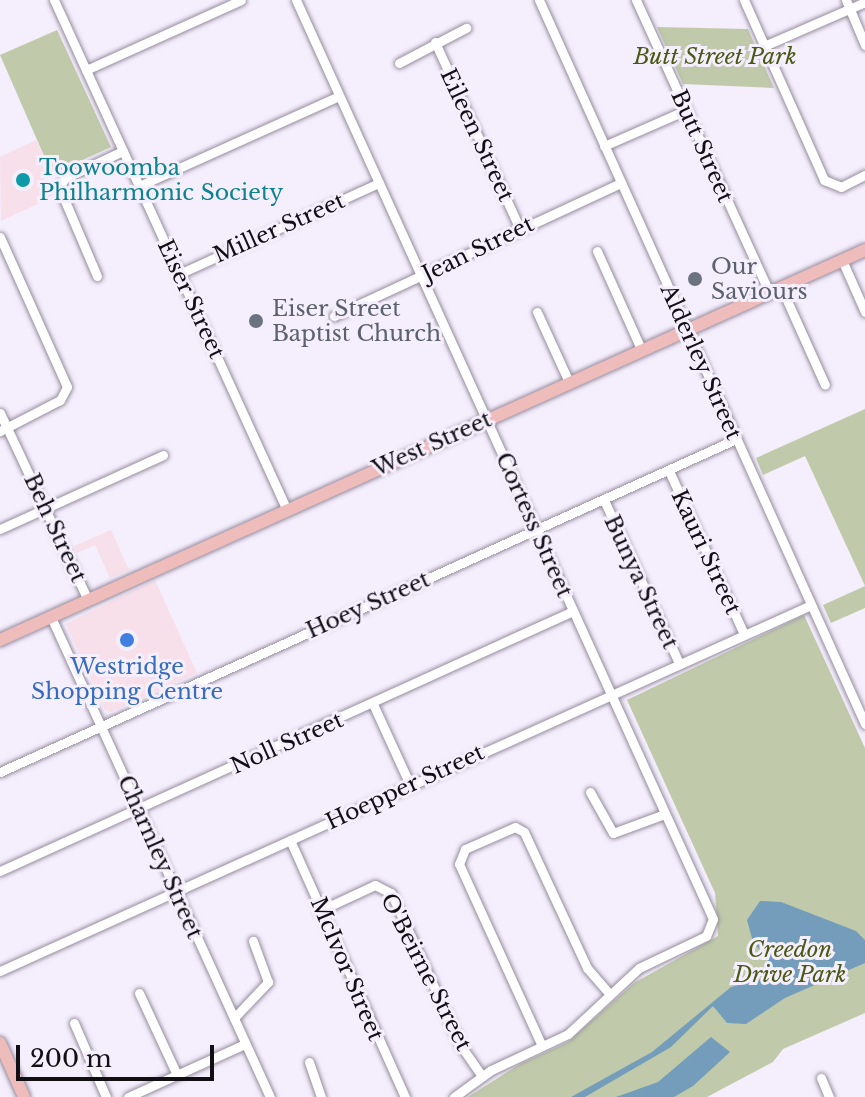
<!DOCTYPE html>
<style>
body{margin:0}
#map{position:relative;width:865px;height:1097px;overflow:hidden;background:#f5eefd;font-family:"Libre Baskerville",serif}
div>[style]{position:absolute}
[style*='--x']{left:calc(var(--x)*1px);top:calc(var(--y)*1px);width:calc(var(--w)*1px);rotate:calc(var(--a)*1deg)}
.commercial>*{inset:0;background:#f8e0eb}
.green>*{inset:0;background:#c0caaa}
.water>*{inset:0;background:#739dbb}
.roads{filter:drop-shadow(0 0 2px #958c9d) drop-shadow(0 0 2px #958c9d)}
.minor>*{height:9px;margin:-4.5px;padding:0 4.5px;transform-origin:4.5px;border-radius:4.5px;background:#fff}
.major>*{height:12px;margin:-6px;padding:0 6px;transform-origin:6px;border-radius:6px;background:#efbcbc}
.dots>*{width:22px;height:22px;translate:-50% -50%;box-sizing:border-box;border:4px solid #f5eefd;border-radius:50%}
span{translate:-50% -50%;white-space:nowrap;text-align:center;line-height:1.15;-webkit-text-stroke:6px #f5eefd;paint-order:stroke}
.park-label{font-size:22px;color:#495913;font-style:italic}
.street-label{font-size:22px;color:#110e14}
.culture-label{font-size:22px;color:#0d838f}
.left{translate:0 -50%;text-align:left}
.worship-label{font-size:22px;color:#5b616d}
.shop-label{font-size:22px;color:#366cbe}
.scale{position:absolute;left:16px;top:1045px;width:198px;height:36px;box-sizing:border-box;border:4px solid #110e14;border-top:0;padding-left:10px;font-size:24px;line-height:28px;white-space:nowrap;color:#110e14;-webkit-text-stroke:6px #f5eefd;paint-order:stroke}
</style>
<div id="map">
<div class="commercial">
<i style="clip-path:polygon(36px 140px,52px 174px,44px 178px,53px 197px,1px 221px,0 157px)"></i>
<i style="clip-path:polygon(111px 530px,129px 570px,110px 578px,95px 545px,77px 553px,74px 546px)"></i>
<i style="clip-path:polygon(155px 580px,197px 673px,111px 712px,105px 710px,66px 624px)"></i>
</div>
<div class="green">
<i style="clip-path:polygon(657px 27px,748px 29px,774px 88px,683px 84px)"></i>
<i style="clip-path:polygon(57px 30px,111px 147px,52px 174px,0 55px)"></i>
<i style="clip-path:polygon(865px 409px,865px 608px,831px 623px,823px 605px,865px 586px,805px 456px,763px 475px,756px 458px)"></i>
<i style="clip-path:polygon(804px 615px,865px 748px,865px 1013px,783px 1049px,773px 1062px,707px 1097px,468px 1097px,520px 1064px,568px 1042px,634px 983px,718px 936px,715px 893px,627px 700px)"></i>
</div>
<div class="water">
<i style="clip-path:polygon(760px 901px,781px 902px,856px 931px,865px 940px,865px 963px,785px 998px,746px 1024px,727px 1023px,713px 1006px,671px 1047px,585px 1097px,571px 1097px,652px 1052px,731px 987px,765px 978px,768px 959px,753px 942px,747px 920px)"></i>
<i style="clip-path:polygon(711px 1037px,730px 1052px,693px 1086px,674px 1097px,616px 1097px,658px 1082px)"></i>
</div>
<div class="roads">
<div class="minor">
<i style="--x:54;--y:0;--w:561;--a:65.45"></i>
<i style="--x:296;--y:0;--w:1009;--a:65.59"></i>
<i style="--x:713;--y:919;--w:18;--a:112"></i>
<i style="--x:706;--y:936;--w:74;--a:154.5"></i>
<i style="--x:639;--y:968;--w:97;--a:137.1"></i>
<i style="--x:568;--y:1034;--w:85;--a:154.9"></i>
<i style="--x:491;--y:1070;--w:46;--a:143.9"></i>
<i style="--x:539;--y:0;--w:794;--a:65.76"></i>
<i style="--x:636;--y:0;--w:321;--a:65.5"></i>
<i style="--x:744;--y:0;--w:197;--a:66"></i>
<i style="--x:824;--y:180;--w:18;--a:22"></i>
<i style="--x:841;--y:187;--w:27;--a:-27"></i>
<i style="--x:846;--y:0;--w:49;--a:67.1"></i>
<i style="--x:435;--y:42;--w:205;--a:65.6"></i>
<i style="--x:764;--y:46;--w:110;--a:-23.5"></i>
<i style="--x:399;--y:63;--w:76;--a:-27.6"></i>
<i style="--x:86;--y:70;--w:170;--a:-24.3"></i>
<i style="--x:604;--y:146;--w:90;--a:-23.7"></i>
<i style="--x:139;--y:186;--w:219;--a:-24.2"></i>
<i style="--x:0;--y:237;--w:164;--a:65.9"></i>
<i style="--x:67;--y:387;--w:15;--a:118"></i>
<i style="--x:60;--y:400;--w:68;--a:152.7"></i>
<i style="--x:597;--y:251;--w:107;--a:65.8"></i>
<i style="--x:842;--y:260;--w:57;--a:66.1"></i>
<i style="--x:179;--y:274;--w:220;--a:-24.5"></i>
<i style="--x:97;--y:276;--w:97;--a:-113.1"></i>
<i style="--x:59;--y:187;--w:11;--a:-56"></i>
<i style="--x:65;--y:178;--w:64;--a:-25"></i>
<i style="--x:781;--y:287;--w:107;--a:65.8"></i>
<i style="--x:537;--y:312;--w:77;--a:65.4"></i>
<i style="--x:334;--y:316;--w:316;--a:-24.9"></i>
<i style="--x:0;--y:413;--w:207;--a:64.8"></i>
<i style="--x:669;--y:471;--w:179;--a:65.3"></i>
<i style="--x:604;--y:500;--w:179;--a:65.3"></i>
<i style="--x:0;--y:529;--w:179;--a:-24.4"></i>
<i style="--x:51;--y:617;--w:528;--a:65.48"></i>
<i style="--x:373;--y:704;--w:89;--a:65.4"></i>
<i style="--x:0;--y:772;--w:808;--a:-24.34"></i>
<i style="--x:590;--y:792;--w:47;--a:60.7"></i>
<i style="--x:613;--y:833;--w:55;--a:-20.1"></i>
<i style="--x:290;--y:840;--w:282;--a:65.9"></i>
<i style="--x:0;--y:871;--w:629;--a:-24.41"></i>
<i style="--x:319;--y:911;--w:62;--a:-24.9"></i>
<i style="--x:375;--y:885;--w:18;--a:27"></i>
<i style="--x:391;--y:893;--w:168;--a:65.4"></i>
<i style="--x:461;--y:1046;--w:37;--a:55"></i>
<i style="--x:0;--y:971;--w:890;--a:-24.29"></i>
<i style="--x:139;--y:993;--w:90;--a:65.1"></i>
<i style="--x:234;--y:1018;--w:50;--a:-46.6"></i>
<i style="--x:268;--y:982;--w:44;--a:-110.1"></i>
<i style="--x:74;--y:1023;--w:81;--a:66.6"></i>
<i style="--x:542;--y:1046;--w:200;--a:-114.5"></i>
<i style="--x:459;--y:864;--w:16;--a:-68"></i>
<i style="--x:465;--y:849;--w:55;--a:-23.7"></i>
<i style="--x:515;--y:827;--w:10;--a:29"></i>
<i style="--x:524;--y:832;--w:150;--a:65.1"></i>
<i style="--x:587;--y:968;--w:35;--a:49"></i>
<i style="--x:309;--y:1062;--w:37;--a:71"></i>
<i style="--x:821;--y:1078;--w:21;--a:67"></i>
<i style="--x:128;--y:1097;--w:128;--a:-24.4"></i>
</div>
<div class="major">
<i style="--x:0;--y:640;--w:949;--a:-24.27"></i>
<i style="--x:0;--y:1043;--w:59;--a:66"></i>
</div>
</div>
<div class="dots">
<i style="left:23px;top:180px;background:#0f9aa8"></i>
<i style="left:695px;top:279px;background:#6b7280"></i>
<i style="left:256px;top:321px;background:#6b7280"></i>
<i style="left:127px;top:640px;background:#3f7fe0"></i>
</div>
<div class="park-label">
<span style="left:715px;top:57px">Butt Street Park</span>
<span style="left:790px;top:962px">Creedon<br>Drive Park</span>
</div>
<div class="street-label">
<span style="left:477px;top:135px;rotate:65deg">Eileen Street</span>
<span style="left:702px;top:146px;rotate:66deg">Butt Street</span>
<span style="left:279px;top:228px;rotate:-24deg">Miller Street</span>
<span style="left:478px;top:249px;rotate:-26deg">Jean Street</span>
<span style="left:191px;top:299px;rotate:65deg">Eiser Street</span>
<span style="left:701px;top:362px;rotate:66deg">Alderley Street</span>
<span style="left:432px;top:444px;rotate:-24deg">West Street</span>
<span style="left:534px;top:525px;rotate:66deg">Cortess Street</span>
<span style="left:55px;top:528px;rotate:65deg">Beh Street</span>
<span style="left:706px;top:552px;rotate:65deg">Kauri Street</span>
<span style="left:641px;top:582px;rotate:65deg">Bunya Street</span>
<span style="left:368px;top:605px;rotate:-24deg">Hoey Street</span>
<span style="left:287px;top:743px;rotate:-24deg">Noll Street</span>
<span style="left:405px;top:787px;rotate:-25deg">Hoepper Street</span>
<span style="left:160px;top:857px;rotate:66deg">Charnley Street</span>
<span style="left:347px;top:969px;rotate:67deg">McIvor Street</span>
<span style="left:426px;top:972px;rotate:63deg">O'Beirne Street</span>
</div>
<div class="culture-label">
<span class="left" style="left:39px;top:180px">Toowoomba<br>Philharmonic Society</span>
</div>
<div class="worship-label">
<span class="left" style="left:711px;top:279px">Our<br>Saviours</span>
<span class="left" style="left:272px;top:321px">Eiser Street<br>Baptist Church</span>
</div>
<div class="shop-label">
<span style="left:127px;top:679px">Westridge<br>Shopping Centre</span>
</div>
<div class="scale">200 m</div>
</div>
